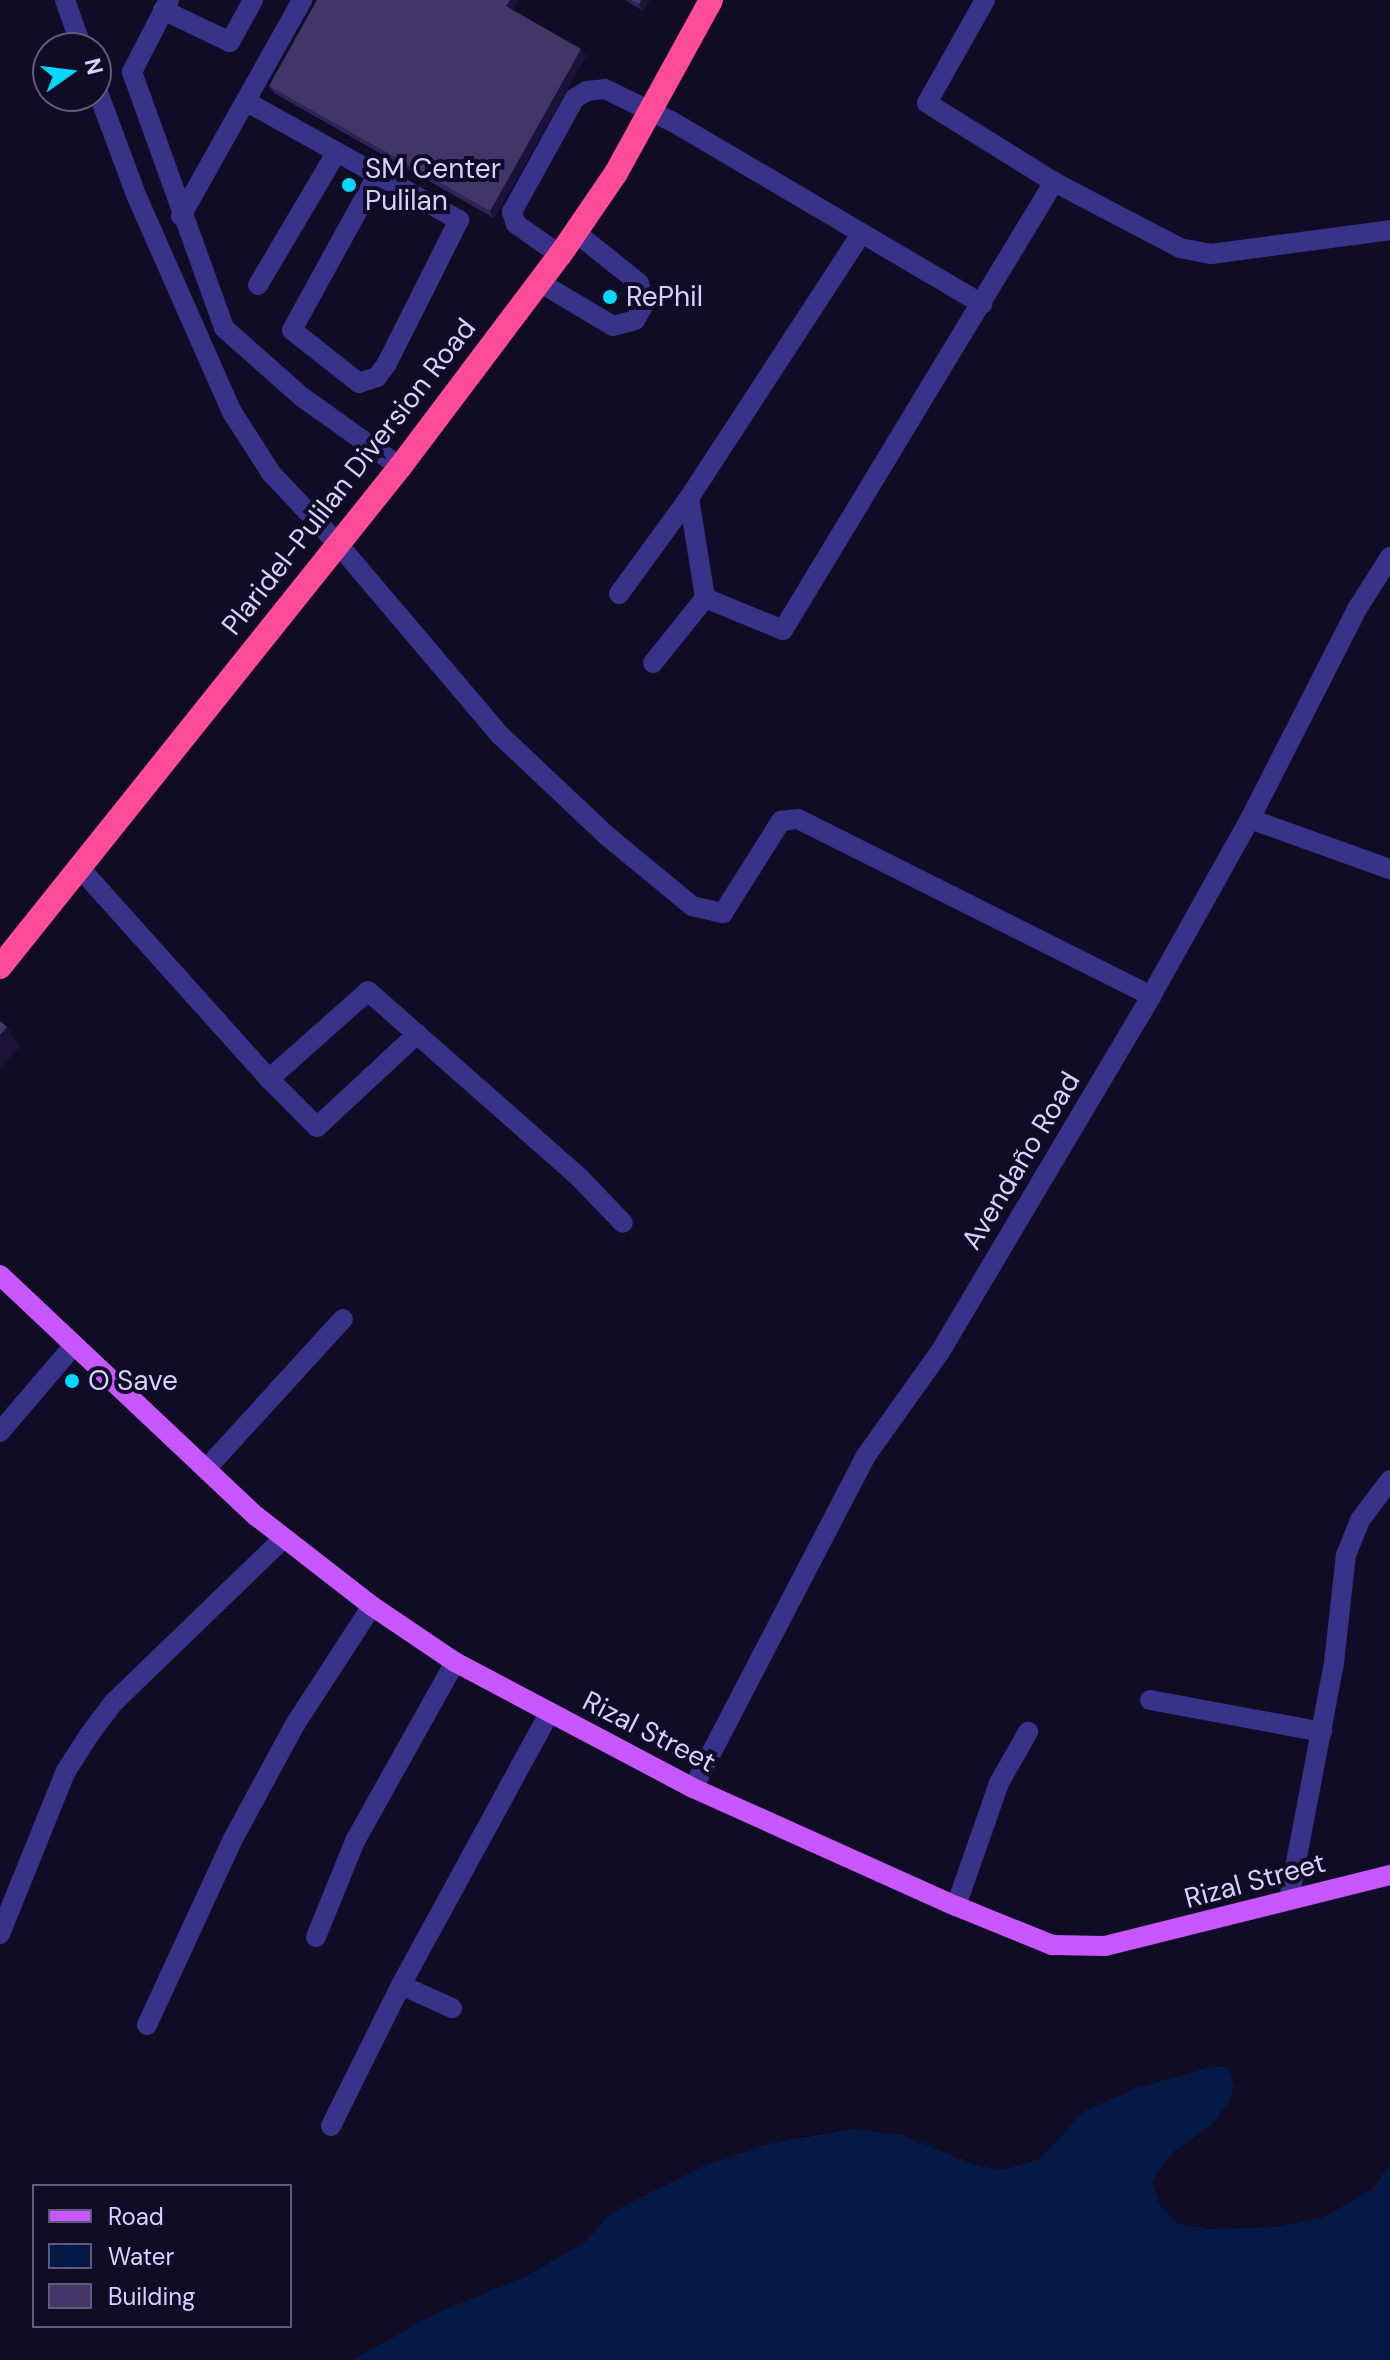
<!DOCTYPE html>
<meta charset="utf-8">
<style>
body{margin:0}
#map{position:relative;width:1390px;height:2360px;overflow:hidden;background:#110c25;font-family:"DM Sans",sans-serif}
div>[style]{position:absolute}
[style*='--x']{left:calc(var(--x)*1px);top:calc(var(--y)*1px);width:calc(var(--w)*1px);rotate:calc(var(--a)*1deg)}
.water>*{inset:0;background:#041946}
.minor>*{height:20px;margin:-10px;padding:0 10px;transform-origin:10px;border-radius:10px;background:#393289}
.major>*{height:20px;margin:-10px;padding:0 10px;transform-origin:10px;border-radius:10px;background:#c857ff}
.highway>*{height:24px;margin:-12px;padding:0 12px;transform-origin:12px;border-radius:12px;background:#ff4b99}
.wall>*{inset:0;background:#2f2355}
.shaded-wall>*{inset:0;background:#1b123a}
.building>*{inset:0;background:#413667}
.dots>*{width:22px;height:22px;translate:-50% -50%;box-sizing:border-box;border:4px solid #110c25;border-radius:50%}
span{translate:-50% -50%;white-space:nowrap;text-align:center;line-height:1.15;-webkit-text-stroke:8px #110c25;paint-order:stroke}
.poi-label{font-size:28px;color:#d8d0ff}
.left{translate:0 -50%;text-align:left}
.street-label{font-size:28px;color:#d8d0ff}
.legend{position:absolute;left:32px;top:2184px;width:260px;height:144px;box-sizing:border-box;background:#110c25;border:2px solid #615a7c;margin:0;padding:10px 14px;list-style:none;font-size:24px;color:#d8d0ff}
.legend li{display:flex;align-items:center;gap:16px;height:40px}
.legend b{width:40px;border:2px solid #615a7c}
.north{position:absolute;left:32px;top:32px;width:80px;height:80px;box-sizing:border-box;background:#110c25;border:2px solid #615a7c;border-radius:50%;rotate:76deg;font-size:22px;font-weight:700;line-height:32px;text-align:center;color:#d8d0ff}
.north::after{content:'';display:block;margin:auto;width:28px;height:36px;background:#00d7fb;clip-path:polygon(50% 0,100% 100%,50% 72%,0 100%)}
</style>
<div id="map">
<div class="water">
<i style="clip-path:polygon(1216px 2066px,1229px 2068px,1234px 2086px,1229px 2101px,1214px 2123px,1172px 2153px,1152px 2180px,1160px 2205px,1179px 2224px,1206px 2229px,1280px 2227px,1323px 2217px,1372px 2190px,1390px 2165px,1390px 2360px,352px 2360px,433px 2315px,527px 2276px,585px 2242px,611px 2213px,701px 2167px,772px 2143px,852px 2129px,902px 2135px,978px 2166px,1004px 2170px,1040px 2159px,1084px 2111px,1136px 2088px)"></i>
</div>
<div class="minor">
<i style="--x:65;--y:0;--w:51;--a:70.5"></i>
<i style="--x:169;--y:0;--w:81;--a:117.2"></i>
<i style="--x:132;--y:72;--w:272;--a:70.2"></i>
<i style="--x:224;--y:328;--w:104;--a:41.5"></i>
<i style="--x:302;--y:397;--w:120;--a:35.5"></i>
<i style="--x:985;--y:0;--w:118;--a:119.4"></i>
<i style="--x:927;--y:103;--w:150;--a:31.9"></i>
<i style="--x:1054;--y:182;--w:142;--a:27.6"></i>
<i style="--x:1180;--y:248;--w:32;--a:11"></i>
<i style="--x:1211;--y:254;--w:181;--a:-7.6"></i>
<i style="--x:163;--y:10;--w:74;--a:25.5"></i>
<i style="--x:230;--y:42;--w:48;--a:-61.3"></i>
<i style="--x:96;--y:87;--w:117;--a:69.6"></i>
<i style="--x:137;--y:197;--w:235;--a:66.2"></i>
<i style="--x:232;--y:412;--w:72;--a:57.4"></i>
<i style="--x:271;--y:473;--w:98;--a:46.7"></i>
<i style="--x:338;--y:544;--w:250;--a:49.7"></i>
<i style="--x:500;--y:735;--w:146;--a:43.3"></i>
<i style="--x:606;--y:835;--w:112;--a:39.5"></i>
<i style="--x:692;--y:906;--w:32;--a:13"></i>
<i style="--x:723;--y:913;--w:109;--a:-57.8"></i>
<i style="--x:781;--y:821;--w:17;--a:-7"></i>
<i style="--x:798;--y:819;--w:395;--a:26.6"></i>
<i style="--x:247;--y:102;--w:243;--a:29.1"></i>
<i style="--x:459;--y:220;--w:162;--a:116.7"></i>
<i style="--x:386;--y:365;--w:15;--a:127"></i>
<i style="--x:377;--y:377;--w:19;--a:162"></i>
<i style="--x:359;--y:383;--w:85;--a:-141.7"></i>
<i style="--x:292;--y:330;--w:175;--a:-61.2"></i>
<i style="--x:181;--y:216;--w:248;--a:-60.7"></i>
<i style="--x:560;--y:255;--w:54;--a:-144.8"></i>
<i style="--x:516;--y:224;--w:13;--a:-108"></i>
<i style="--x:512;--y:212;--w:130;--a:-61.1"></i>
<i style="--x:575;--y:98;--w:14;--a:-30"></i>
<i style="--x:587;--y:91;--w:18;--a:-6"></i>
<i style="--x:605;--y:89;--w:76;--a:25.9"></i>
<i style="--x:673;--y:122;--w:359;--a:30.5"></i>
<i style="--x:539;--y:282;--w:86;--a:30.7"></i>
<i style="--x:613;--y:326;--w:23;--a:-15"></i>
<i style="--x:635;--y:320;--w:16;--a:-60"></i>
<i style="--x:643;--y:306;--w:23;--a:-100"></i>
<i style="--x:639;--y:283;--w:82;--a:-141.4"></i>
<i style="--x:258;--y:285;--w:153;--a:-59.4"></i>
<i style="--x:689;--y:498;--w:101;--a:80.9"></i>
<i style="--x:705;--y:598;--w:84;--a:22.3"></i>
<i style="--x:783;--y:630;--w:524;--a:-58.83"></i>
<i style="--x:619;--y:594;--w:119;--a:-53.9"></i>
<i style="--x:689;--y:498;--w:316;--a:-56.9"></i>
<i style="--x:653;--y:663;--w:83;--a:-51.3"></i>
<i style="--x:1250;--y:819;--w:149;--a:19.7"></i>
<i style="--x:78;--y:866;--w:286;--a:48.1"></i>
<i style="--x:269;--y:1079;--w:132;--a:-41.6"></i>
<i style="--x:368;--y:991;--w:283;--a:41.4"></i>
<i style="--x:580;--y:1178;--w:62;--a:46.3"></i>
<i style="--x:269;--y:1079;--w:68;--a:45"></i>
<i style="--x:317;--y:1127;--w:137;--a:-42.9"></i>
<i style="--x:0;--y:1432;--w:114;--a:-49.6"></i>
<i style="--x:206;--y:1469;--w:203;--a:-47.6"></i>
<i style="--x:1150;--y:1700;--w:175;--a:10.5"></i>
<i style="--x:693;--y:1788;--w:373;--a:-62.5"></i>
<i style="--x:865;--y:1457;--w:129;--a:-54.5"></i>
<i style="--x:940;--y:1352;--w:414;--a:-59.3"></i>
<i style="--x:1151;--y:996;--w:203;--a:-60.8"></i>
<i style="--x:1250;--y:819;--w:236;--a:-63"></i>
<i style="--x:1357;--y:609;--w:62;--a:-57.6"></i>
<i style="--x:1289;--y:1899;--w:240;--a:-79.2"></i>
<i style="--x:1334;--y:1663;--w:109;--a:-83.7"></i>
<i style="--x:1346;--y:1555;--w:38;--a:-68"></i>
<i style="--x:1360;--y:1520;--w:50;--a:-53.1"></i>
<i style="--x:956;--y:1906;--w:130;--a:-70.7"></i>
<i style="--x:999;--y:1783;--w:59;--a:-60.4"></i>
<i style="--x:0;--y:1934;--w:176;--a:-68"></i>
<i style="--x:66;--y:1771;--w:43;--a:-57.4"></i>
<i style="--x:89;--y:1735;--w:40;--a:-53"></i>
<i style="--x:113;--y:1703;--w:236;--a:-44"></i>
<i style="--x:316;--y:1937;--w:104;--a:-67.9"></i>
<i style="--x:355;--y:1841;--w:205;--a:-60.8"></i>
<i style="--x:401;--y:1985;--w:56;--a:24.3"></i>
<i style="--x:147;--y:2025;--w:205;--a:-65.2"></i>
<i style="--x:233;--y:1839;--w:128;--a:-61.6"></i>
<i style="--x:294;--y:1726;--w:143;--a:-57"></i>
<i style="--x:331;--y:2126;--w:157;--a:-63.6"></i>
<i style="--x:401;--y:1985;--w:311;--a:-61.4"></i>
</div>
<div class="major">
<i style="--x:0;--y:1275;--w:352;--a:43.3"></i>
<i style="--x:256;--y:1516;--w:147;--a:37.8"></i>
<i style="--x:372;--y:1606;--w:100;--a:34"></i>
<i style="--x:455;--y:1662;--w:269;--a:27.9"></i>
<i style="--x:693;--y:1788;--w:288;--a:24.2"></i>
<i style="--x:956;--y:1906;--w:104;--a:22.1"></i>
<i style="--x:1052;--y:1945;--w:53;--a:1.1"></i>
<i style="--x:1105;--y:1946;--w:294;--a:-14"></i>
</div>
<div class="highway">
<i style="--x:0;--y:967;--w:640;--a:-51.34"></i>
<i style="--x:400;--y:467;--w:266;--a:-53"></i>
<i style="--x:560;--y:255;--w:99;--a:-55.7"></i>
<i style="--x:616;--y:173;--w:197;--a:-61.2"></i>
</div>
<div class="wall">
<i style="clip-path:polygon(317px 0,518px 0,512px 10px,586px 56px,494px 218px,274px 93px,269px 86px)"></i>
<i style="clip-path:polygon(625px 0,650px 0,643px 11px)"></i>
</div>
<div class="shaded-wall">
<i style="clip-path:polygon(510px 0,518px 0,511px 13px,506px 6px)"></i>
<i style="clip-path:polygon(641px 0,650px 0,643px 11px,639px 4px)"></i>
<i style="clip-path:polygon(581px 49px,586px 56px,494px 218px,490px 211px)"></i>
<i style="clip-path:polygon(7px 1027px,20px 1046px,0 1069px,0 1035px)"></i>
</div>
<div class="building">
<i style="clip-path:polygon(317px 0,510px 0,506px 6px,581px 49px,490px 211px,269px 86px)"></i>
<i style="clip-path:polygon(631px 0,641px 0,639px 4px)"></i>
<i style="clip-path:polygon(0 1021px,7px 1027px,0 1035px)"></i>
</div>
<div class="dots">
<i style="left:349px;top:185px;background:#00d7fb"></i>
<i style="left:610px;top:297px;background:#00d7fb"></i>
<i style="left:72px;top:1381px;background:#00d7fb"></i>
</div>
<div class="poi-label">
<span class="left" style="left:365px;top:185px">SM Center<br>Pulilan</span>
<span class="left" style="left:626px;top:297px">RePhil</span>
<span class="left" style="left:88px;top:1381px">O Save</span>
</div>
<div class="street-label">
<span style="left:349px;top:477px;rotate:-52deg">Plaridel-Pulilan Diversion Road</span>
<span style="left:1021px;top:1161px;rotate:-59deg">Avendaño Road</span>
<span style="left:649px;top:1732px;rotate:27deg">Rizal Street</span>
<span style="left:1255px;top:1881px;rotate:-15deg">Rizal Street</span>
</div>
<ul class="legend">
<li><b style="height:10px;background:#c857ff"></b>Road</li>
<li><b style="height:22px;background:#041946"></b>Water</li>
<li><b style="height:22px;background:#413667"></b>Building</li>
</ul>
<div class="north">N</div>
</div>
